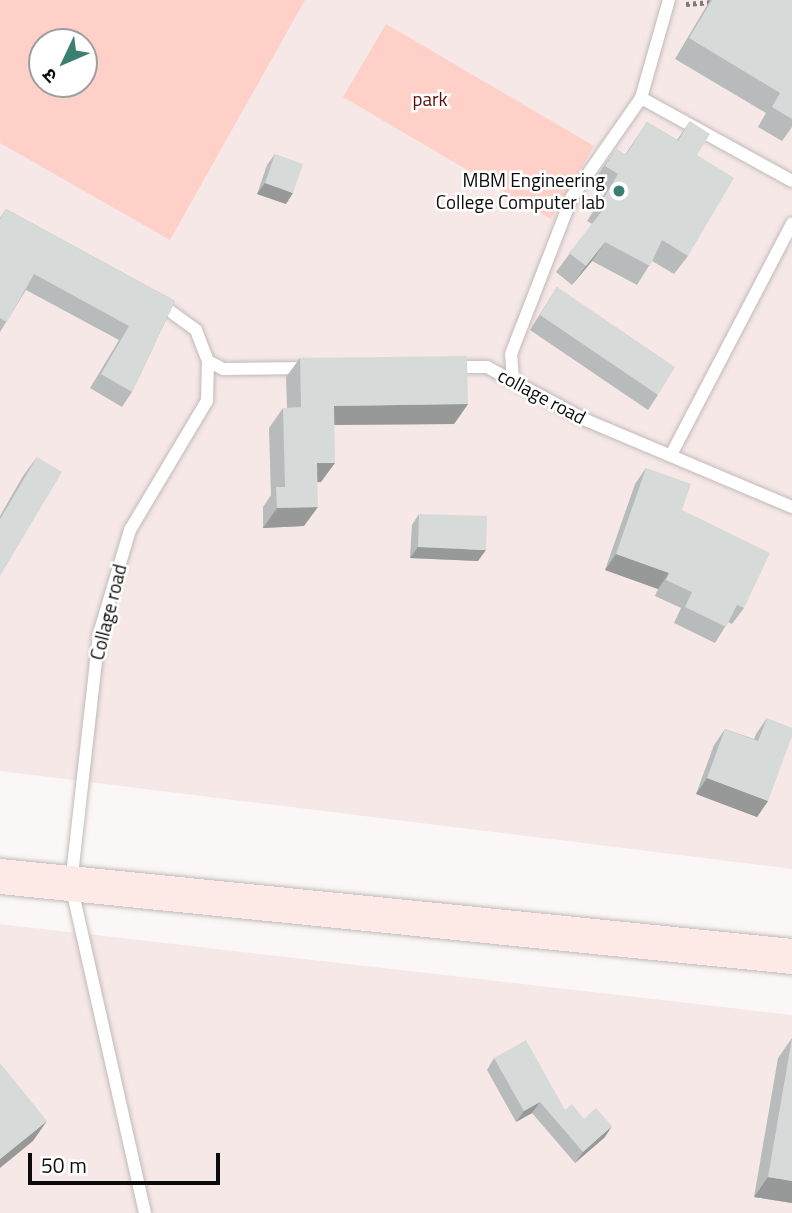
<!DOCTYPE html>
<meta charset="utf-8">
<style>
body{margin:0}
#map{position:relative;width:792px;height:1213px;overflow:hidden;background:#fbf7f6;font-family:"Titillium Web","Noto Sans Devanagari",sans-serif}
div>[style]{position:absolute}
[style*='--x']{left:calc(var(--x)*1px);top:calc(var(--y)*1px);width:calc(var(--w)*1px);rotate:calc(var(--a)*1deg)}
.built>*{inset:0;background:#f6e8e7}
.green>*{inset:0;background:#fed0c7}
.path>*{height:4.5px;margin-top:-2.25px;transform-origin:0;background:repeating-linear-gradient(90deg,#7c7979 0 3.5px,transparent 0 7px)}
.roads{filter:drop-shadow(0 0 2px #c0bbba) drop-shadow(0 0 2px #c0bbba)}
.lane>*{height:12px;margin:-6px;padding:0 6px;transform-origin:6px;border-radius:6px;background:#fff}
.secondary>*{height:35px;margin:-17.5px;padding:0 17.5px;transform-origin:17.5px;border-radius:17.5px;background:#fdeae7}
.wall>*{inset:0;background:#b8bbbb}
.shaded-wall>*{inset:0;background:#969998}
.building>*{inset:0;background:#d6dad9}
.dots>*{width:19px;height:19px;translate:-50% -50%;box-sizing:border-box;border:4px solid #fff;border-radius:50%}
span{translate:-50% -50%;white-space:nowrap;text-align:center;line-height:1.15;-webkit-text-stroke:5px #fff;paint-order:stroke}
.park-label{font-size:19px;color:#5e0e06}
.poi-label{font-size:19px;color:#0d0c0c}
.right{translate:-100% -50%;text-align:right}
.street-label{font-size:19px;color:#0d0c0c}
.north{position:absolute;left:28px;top:28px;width:70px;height:70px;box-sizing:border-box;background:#fff;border:2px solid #9e9e9e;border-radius:50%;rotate:226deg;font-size:19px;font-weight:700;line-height:28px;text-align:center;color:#0d0c0c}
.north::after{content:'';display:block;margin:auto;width:24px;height:32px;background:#3b7f73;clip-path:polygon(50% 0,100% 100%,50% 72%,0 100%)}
.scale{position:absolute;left:28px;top:1153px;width:192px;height:32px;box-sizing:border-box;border:4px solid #0d0c0c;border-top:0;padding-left:9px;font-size:21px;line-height:24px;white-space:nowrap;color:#0d0c0c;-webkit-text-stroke:5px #fff;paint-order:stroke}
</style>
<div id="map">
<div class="built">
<i style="clip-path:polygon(evenodd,0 0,792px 0,792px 869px,0 771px,0 0,42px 42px,84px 42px,84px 84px,42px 84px,42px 42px)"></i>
<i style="clip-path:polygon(0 924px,792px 1015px,792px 1213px,0 1213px)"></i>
</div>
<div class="green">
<i style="clip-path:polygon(evenodd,0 0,305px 0,170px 240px,0 143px,0 0,84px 42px,84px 84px,42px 84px,42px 42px,84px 42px)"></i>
<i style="clip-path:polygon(386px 24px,594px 146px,551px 219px,343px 97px)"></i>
</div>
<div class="path">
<i style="--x:686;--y:4;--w:27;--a:-4"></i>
</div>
<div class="roads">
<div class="lane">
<i style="--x:641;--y:98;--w:172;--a:28.8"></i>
<i style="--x:159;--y:303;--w:46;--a:36.1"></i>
<i style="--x:196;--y:330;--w:33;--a:69"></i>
<i style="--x:208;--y:361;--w:17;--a:28"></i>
<i style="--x:223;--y:369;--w:85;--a:-0.7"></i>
<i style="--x:452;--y:367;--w:35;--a:0"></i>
<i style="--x:487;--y:367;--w:112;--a:28.2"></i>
<i style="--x:586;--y:420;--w:224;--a:22.9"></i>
<i style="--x:513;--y:381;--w:27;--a:-94"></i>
<i style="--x:511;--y:354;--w:168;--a:-68.8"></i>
<i style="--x:572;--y:197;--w:121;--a:-55.1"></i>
<i style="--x:641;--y:98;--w:102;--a:-74.1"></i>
<i style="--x:672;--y:453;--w:259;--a:-62.4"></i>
<i style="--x:145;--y:1213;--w:337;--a:-102.7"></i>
<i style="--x:71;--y:884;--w:252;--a:-83.6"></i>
<i style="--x:99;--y:634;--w:109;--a:-73.4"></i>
<i style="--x:130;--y:530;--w:150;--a:-59.2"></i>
<i style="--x:207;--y:401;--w:40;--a:-88.6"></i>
</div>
<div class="secondary">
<i style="--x:0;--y:876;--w:796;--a:5.77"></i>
</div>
</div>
<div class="wall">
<i style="clip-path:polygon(710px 0,792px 0,792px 127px,782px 141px,758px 127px,766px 113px,675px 59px)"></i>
<i style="clip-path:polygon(690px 121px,697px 155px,688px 256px,674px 274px,652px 261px,637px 285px,592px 261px,572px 285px,556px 272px,592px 224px,587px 221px,605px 193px,591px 184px,616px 149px,625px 155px,647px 122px,677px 140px)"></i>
<i style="clip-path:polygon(275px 154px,286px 204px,257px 194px,267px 165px)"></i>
<i style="clip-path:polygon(6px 209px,175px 301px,132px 392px,122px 407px,90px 388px,119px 340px,26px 290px,0 332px,0 218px)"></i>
<i style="clip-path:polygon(557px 287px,658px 395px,648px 410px,530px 330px)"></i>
<i style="clip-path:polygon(300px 358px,468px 404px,454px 424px,334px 425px,321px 482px,317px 482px,304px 526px,263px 528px,263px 507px,271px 495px,269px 428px,283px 408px,287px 408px,286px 377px)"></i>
<i style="clip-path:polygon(37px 457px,0 576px,0 516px,23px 476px)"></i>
<i style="clip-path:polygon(646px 468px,682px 510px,744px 608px,732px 624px,728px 622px,715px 643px,674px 623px,681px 608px,655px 596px,658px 589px,605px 570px,635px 484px)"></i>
<i style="clip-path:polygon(419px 514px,478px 561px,410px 558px,412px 525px)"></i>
<i style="clip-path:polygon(767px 718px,768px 801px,757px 817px,696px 794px,714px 745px,725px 729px,754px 739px,756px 734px)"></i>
<i style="clip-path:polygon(792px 1038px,792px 1203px,754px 1197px,778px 1058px)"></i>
<i style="clip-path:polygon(494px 1058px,565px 1110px,584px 1119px,605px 1137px,575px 1163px,532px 1113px,516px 1122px,487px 1070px)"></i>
</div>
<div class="shaded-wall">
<i style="clip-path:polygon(265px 183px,293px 193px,286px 204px,257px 194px)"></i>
<i style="clip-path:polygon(605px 242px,592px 261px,572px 285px,586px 266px)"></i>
<i style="clip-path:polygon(468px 404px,454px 424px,320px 425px,334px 406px)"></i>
<i style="clip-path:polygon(317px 463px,335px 463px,321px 482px,303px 483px)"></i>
<i style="clip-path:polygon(318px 507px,304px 526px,263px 528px,277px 508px)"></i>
<i style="clip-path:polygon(418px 547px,486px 550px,478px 561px,410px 558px)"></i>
<i style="clip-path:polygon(616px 554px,669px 573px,658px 589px,605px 570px)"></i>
<i style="clip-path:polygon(707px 778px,768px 801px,757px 817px,696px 794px)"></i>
<i style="clip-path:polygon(540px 1102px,532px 1113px,516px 1122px,524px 1111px)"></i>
<i style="clip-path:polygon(47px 1121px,33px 1141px,0 1168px,0 1159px)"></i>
<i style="clip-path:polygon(612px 1126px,605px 1137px,575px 1163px,583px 1152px)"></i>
<i style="clip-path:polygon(768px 1177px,792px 1181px,792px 1203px,754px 1197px)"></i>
</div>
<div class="building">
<i style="clip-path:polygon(712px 0,792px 0,792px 119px,772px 107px,780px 93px,689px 38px)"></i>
<i style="clip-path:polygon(690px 121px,710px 134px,697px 155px,734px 178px,688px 256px,662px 240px,650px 266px,605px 242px,586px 266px,569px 253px,606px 206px,601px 203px,618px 174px,605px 166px,616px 149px,626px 155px,647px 122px,678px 141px)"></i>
<i style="clip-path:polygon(275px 154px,303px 164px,293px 193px,265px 183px)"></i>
<i style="clip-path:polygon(6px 209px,175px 301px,132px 392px,101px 374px,129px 326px,34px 274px,7px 322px,0 318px,0 219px)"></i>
<i style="clip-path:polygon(557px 287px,675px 367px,658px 395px,540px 315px)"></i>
<i style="clip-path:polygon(467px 356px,468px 404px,334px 406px,335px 463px,317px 463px,318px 507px,277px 508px,276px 487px,285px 487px,283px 408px,301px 407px,300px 358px)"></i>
<i style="clip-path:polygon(37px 457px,62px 472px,0 576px,0 519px)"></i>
<i style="clip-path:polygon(646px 468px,691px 484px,682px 510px,770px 553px,744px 608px,737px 605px,726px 627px,685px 607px,692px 592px,666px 580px,669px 573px,616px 554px)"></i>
<i style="clip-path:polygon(419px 514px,487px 516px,486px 550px,418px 547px)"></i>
<i style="clip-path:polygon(767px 718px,792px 728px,792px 736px,768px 801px,707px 778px,725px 729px,758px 741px)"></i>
<i style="clip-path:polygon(792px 1038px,792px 1181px,768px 1177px)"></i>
<i style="clip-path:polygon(526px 1040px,565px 1110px,572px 1104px,584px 1119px,596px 1108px,612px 1126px,583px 1152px,540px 1102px,524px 1111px,494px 1058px)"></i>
<i style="clip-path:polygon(0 1063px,47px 1121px,0 1159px)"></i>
</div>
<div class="dots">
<i style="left:619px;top:191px;background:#3b7f73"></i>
</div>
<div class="park-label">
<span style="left:430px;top:99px">park</span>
</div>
<div class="poi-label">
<span class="right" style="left:605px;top:191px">MBM Engineering<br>College Computer lab</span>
</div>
<div class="street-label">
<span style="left:542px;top:396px;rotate:28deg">collage road</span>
<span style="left:108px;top:612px;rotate:-76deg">Collage road</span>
</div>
<div class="north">उ</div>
<div class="scale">50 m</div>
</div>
